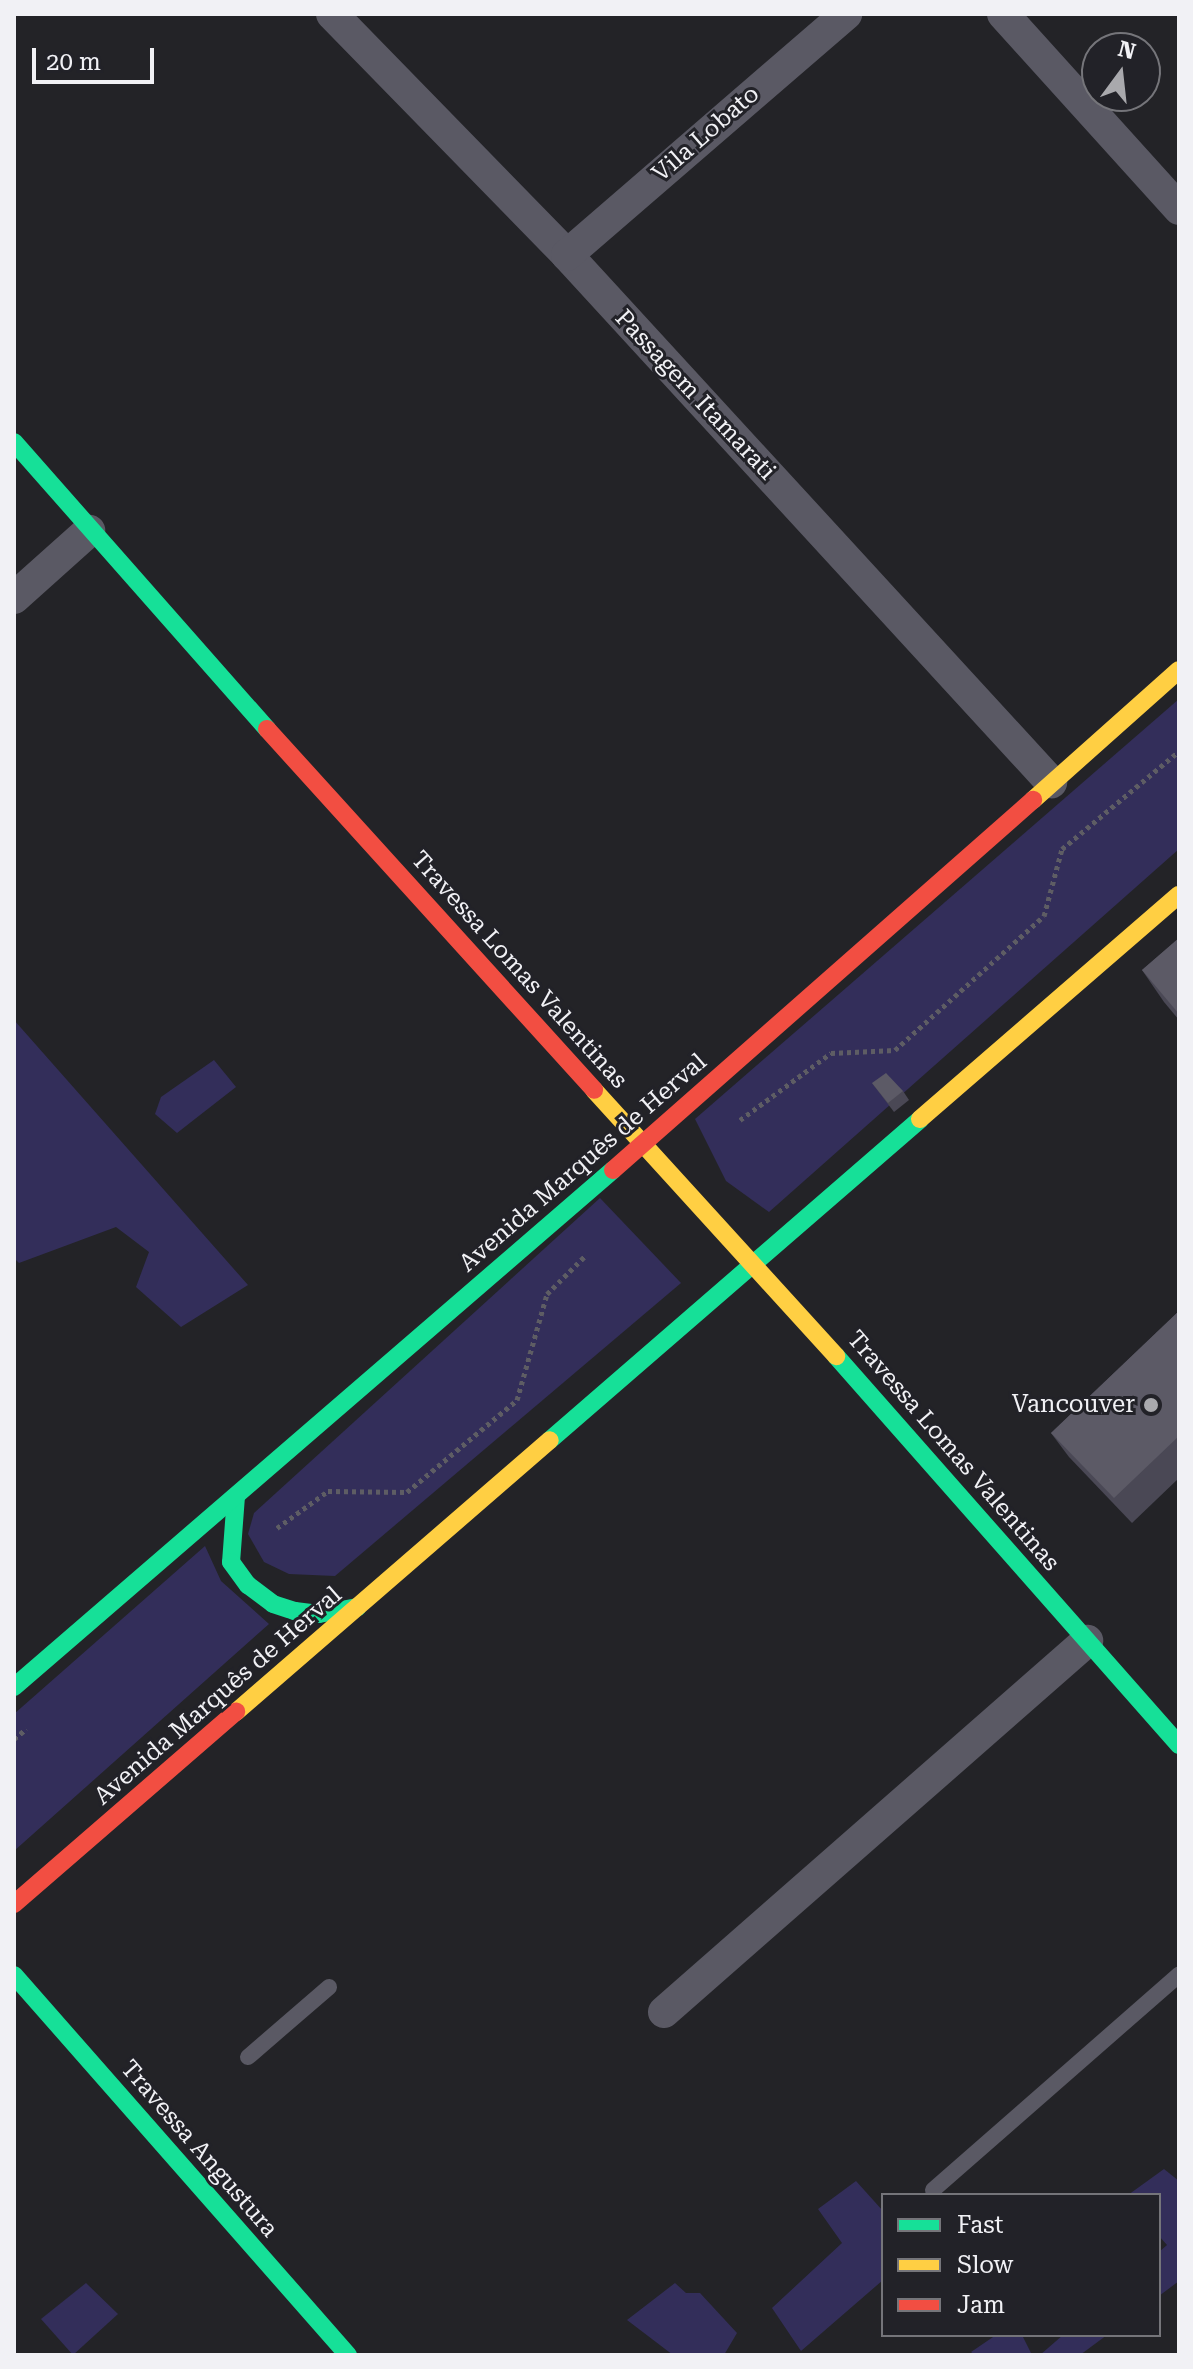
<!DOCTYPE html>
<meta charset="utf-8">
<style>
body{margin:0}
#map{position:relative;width:1193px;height:2369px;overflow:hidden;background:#232327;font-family:"Roboto Serif",serif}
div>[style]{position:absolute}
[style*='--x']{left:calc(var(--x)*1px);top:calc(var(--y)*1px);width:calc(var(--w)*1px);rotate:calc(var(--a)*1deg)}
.green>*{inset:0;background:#332e5a}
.path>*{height:5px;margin-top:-2.5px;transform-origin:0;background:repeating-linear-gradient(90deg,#5e5d64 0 4px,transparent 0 8px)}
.lane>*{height:16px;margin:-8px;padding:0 8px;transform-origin:8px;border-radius:8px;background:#5a5964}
.street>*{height:32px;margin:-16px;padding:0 16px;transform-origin:16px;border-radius:16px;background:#5a5964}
.fast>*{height:18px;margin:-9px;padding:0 9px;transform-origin:9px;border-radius:9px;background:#16e098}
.slow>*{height:18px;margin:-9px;padding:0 9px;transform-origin:9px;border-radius:9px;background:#ffcf43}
.jam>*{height:18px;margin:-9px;padding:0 9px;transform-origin:9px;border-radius:9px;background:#f24e42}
.wall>*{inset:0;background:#4a4855}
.building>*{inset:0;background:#5c5a66}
.dots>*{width:22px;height:22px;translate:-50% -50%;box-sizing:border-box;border:4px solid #222228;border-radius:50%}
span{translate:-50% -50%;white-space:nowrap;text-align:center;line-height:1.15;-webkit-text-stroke:6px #222228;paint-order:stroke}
.street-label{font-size:24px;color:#f1f1f5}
.poi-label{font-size:24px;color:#f1f1f5}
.right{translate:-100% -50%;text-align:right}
.frame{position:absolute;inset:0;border:16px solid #f1f1f5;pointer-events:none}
.legend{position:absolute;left:881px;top:2193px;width:280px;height:144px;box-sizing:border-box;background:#222228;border:2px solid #75757a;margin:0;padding:10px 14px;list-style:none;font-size:24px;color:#f1f1f5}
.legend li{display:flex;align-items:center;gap:16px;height:40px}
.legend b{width:40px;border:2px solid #75757a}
.north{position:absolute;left:1081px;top:32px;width:80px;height:80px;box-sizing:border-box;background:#222228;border:2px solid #75757a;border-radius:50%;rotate:15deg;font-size:22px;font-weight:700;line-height:32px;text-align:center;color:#f1f1f5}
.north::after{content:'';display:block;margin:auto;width:28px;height:36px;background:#a9a9ad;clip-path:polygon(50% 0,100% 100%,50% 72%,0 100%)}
.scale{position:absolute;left:32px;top:48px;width:122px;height:36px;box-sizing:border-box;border:4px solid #f1f1f5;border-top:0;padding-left:10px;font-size:24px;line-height:28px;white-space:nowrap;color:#f1f1f5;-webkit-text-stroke:6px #222228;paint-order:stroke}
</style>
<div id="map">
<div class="green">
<i style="clip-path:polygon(1179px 699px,1179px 849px,769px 1212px,726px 1181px,695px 1119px)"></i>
<i style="clip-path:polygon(14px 1020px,248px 1285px,181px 1327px,136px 1287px,149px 1252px,116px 1227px,19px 1263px,14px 1258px)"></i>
<i style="clip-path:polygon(214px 1060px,236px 1087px,177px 1133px,155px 1114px,161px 1097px)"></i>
<i style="clip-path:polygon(600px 1198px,681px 1283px,335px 1576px,289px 1574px,264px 1562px,248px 1534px,254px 1513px)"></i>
<i style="clip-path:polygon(205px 1546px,221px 1581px,269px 1624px,14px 1851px,14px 1714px)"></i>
<i style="clip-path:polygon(1164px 2169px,1179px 2181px,1179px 2281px,1159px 2296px,1159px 2252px,1167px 2245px,1159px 2236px,1159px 2195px,1128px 2195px)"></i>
<i style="clip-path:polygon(856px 2181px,883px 2211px,883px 2280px,801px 2351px,772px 2308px,842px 2243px,818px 2209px)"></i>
<i style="clip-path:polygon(86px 2283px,118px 2314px,73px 2355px,41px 2319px)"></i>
<i style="clip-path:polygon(675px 2283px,686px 2293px,700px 2293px,737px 2333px,724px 2355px,673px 2355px,627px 2320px)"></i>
<i style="clip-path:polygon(996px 2335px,1022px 2335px,1032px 2355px,975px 2355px,971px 2352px)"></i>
<i style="clip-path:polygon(1063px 2335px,1107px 2335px,1080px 2355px,1040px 2355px)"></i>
</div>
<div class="path">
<i style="--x:740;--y:1120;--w:113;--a:-36.4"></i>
<i style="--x:831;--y:1053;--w:64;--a:-2.7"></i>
<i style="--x:895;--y:1050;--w:200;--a:-42"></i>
<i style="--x:1044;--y:916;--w:69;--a:-75"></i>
<i style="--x:1062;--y:849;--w:153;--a:-39.9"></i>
<i style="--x:277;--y:1528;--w:63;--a:-36"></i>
<i style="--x:328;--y:1491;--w:79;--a:0.7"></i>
<i style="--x:407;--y:1492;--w:143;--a:-39.9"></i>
<i style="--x:517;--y:1400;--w:110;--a:-74.2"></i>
<i style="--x:547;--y:1294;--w:55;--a:-45"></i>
<i style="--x:14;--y:1739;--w:16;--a:-40"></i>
</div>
<div class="lane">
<i style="--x:248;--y:2057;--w:107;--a:-40.8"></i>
<i style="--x:933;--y:2190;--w:327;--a:-41.2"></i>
</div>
<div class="street">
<i style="--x:332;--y:14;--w:337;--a:45.7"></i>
<i style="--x:567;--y:255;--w:716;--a:47.44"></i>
<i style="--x:1003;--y:14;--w:263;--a:47.9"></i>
<i style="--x:567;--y:255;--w:369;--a:-40.8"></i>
<i style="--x:14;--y:598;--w:101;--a:-41.8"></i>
<i style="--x:664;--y:2012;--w:563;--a:-41.25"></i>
</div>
<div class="fast">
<i style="--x:14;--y:442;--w:383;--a:48.6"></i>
<i style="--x:836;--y:1356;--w:519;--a:48.6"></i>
<i style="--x:550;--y:1440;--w:490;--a:-40.9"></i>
<i style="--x:236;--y:1496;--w:66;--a:94.3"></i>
<i style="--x:231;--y:1562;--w:29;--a:54"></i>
<i style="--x:248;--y:1585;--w:31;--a:37"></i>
<i style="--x:273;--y:1604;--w:23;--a:18"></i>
<i style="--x:295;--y:1611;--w:24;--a:7"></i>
<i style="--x:319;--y:1614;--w:39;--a:-10"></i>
<i style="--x:14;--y:1687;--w:791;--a:-40.8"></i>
<i style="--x:14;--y:1975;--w:506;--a:48.69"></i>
</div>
<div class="slow">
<i style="--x:1033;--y:800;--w:195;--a:-41.7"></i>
<i style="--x:594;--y:1090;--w:360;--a:47.7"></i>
<i style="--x:920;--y:1119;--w:342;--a:-40.9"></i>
<i style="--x:236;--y:1712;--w:415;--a:-40.9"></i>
</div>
<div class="jam">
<i style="--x:267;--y:729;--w:487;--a:47.8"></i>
<i style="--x:613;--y:1170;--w:560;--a:-41.38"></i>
<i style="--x:14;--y:1904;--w:294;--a:-40.9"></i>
</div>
<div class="wall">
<i style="clip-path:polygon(1179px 938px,1179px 1020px,1164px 1002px,1142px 970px)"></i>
<i style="clip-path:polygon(872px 1083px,903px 1091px,909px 1100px,894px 1112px)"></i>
<i style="clip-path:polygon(1179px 1311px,1179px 1478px,1132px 1523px,1069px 1457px,1051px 1433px)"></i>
</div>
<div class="building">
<i style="clip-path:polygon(1179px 938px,1179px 1014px,1142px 970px)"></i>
<i style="clip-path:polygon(886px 1073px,903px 1091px,888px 1103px,872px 1083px)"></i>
<i style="clip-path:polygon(1179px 1311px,1179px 1436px,1114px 1498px,1051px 1433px)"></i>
</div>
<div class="dots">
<i style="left:1151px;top:1405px;background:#a9a9ad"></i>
</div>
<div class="street-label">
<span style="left:706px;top:134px;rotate:-41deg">Vila Lobato</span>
<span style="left:695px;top:395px;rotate:47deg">Passagem Itamarati</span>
<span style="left:519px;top:970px;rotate:48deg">Travessa Lomas Valentinas</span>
<span style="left:583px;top:1163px;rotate:-41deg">Avenida Marquês de Herval</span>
<span style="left:953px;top:1451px;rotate:49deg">Travessa Lomas Valentinas</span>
<span style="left:218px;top:1696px;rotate:-41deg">Avenida Marquês de Herval</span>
<span style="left:199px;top:2149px;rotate:49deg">Travessa Angustura</span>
</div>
<div class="poi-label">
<span class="right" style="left:1135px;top:1405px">Vancouver</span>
</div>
<div class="frame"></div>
<ul class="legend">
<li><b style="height:10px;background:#16e098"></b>Fast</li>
<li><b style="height:10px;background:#ffcf43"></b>Slow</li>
<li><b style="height:10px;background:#f24e42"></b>Jam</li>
</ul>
<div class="north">N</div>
<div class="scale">20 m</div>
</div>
